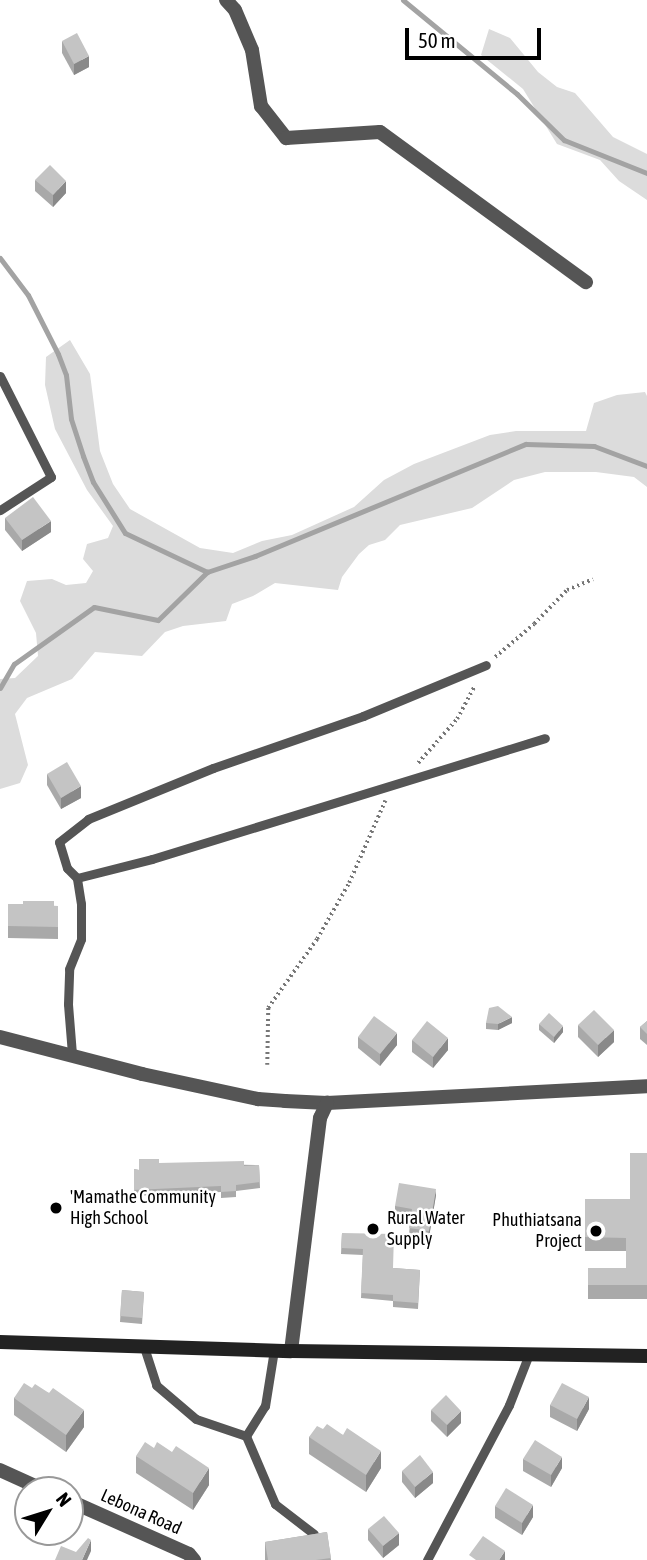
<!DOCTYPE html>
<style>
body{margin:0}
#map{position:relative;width:647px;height:1560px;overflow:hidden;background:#fff;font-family:"Asap Condensed",sans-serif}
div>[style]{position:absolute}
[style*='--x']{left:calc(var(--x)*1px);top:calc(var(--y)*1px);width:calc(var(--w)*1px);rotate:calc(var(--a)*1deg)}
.green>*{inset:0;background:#dcdcdc}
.stream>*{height:5px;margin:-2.5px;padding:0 2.5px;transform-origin:2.5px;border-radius:2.5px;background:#a3a3a3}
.path>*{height:3.5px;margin-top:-1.75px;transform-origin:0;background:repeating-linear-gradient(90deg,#777 0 2px,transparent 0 5.5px)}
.service>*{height:9px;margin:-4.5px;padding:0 4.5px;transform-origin:4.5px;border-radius:4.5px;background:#555}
.minor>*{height:14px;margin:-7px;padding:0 7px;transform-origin:7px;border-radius:7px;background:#555}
.secondary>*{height:14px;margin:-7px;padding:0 7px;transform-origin:7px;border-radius:7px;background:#222}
.wall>*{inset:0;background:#a9a9a9}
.shaded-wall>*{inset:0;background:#898989}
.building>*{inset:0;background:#c4c4c4}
.dots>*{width:19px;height:19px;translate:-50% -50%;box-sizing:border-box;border:4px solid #fff;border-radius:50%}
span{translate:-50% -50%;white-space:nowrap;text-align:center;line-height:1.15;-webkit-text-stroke:5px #fff;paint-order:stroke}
.poi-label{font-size:18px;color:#000}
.left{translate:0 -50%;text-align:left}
.right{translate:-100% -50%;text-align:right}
.street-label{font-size:18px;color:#000}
.north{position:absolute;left:14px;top:1476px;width:70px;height:70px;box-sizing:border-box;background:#fff;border:2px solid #999;border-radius:50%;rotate:52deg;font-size:19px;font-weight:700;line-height:28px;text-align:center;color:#000}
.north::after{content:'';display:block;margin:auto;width:24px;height:32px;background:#000;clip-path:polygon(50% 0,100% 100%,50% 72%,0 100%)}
.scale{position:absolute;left:405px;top:28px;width:136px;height:32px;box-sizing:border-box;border:4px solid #000;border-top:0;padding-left:9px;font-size:21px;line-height:24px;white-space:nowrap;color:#000;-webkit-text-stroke:5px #fff;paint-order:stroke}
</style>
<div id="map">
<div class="green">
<i style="clip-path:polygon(489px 29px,510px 38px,538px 72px,557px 87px,575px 93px,613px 137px,647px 154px,647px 200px,619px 181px,600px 160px,557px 144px,523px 89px,481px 55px)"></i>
<i style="clip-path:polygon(70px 340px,90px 374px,100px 451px,113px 484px,130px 509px,200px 548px,233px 553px,262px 541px,292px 535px,354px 507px,384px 480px,414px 464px,490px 435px,516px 431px,586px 431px,594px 403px,617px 395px,645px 392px,647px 396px,647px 487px,634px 477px,596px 472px,545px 472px,514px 480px,472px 508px,400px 525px,385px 540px,369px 545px,359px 554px,342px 577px,338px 590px,275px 583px,253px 596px,232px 604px,226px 621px,183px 626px,165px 632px,142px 656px,95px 652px,72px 679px,27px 698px,15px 714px,28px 765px,20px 783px,0 789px,0 679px,15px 678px,38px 656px,36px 633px,20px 601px,27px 581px,52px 579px,66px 585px,86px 583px,93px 571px,83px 559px,87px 544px,108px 538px,113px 526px,87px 490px,55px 429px,45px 385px,46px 357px)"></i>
</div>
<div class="stream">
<i style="--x:403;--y:0;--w:148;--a:39.5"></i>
<i style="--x:517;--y:94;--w:66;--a:44.4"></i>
<i style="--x:564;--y:140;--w:89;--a:21.7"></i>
<i style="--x:0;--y:258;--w:46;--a:52.9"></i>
<i style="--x:28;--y:295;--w:66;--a:63"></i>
<i style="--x:58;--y:354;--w:22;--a:69"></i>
<i style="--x:66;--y:375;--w:44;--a:83.5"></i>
<i style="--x:71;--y:419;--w:39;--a:72"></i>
<i style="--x:83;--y:456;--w:28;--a:69"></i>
<i style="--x:93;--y:482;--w:60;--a:57.9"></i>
<i style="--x:125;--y:533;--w:91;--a:25.4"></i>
<i style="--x:0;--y:688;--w:28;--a:-60"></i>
<i style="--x:14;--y:664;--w:98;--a:-35.5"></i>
<i style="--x:94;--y:607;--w:65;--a:11.5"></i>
<i style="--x:158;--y:620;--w:69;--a:-44.4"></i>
<i style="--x:207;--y:572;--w:51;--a:-18.4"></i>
<i style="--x:255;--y:556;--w:293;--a:-22.5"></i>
<i style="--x:526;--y:444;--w:68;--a:1.7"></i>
<i style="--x:594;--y:446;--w:57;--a:20.7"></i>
</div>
<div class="path">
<i style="--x:495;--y:657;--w:51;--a:-40.2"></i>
<i style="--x:534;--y:624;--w:47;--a:-45.9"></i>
<i style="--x:567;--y:590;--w:28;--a:-23"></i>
<i style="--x:418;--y:763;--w:59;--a:-48.4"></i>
<i style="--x:457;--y:719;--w:38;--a:-62"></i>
<i style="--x:267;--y:1065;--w:57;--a:-89"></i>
<i style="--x:268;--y:1008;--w:85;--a:-54.6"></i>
<i style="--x:317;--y:939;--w:64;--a:-60.3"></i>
<i style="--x:349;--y:883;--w:90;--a:-66.3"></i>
</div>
<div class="service">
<i style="--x:0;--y:376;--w:113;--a:63.2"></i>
<i style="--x:51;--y:477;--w:61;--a:147.1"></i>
<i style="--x:77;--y:878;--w:77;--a:-14.2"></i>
<i style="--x:152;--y:859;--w:411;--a:-17.1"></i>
<i style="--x:72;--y:1054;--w:50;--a:-94.6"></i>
<i style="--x:68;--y:1004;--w:35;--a:-88"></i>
<i style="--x:69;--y:969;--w:32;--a:-68"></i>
<i style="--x:81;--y:939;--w:35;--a:-90"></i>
<i style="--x:81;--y:904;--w:26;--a:-99"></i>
<i style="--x:77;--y:878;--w:14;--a:-135"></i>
<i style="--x:67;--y:868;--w:27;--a:-107"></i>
<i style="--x:59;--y:842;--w:37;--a:-38"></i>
<i style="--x:88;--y:819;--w:135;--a:-22.2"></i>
<i style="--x:213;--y:768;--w:159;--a:-19.1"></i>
<i style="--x:363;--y:716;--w:133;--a:-22.5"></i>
<i style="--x:144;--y:1347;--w:40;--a:72"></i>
<i style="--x:156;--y:1385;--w:52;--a:40.4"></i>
<i style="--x:196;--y:1419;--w:53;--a:18.8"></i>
<i style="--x:246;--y:1436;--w:36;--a:-58"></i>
<i style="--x:265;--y:1406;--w:57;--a:-80.9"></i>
<i style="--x:246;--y:1436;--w:74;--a:66.9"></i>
<i style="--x:275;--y:1504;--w:49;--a:37.6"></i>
<i style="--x:427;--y:1560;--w:175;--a:-62.1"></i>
<i style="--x:509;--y:1405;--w:55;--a:-68.6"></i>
</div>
<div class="minor">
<i style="--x:226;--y:0;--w:13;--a:48"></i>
<i style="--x:235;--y:10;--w:43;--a:67"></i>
<i style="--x:252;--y:50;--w:57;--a:80.9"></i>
<i style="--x:261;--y:106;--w:41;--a:52"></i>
<i style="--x:286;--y:138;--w:94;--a:-3.7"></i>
<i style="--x:380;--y:132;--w:255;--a:36.1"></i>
<i style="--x:0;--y:1037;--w:147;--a:14.6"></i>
<i style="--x:142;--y:1074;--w:119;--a:12.2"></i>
<i style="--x:258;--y:1099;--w:27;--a:4"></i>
<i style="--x:285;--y:1101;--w:42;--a:2.7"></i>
<i style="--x:327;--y:1103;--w:320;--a:-3"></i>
<i style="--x:291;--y:1351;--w:235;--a:-82.9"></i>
<i style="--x:320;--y:1118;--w:17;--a:-65"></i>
<i style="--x:0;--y:1470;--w:48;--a:24.4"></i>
<i style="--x:70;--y:1501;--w:130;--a:24"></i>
<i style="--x:189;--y:1554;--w:8;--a:50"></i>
</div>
<div class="secondary">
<i style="--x:0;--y:1342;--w:291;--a:1.8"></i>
<i style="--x:291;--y:1351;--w:356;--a:0.8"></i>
</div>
<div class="wall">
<i style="clip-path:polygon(62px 41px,89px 67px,74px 75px,62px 53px)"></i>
<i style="clip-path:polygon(35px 180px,66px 193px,53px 207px,35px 191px)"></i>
<i style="clip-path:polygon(5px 518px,51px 532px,22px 551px,5px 530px)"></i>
<i style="clip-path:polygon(47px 774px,81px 798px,61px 809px,47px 785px)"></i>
<i style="clip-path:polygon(8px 904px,58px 906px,58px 939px,8px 938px)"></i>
<i style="clip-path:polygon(647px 1021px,647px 1045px,640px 1039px,640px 1027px)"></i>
<i style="clip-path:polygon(486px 1023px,512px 1023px,498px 1030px,486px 1029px)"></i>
<i style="clip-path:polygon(539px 1024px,563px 1032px,554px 1043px,539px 1030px)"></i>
<i style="clip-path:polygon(578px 1025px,614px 1042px,598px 1057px,578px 1037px)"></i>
<i style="clip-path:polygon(358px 1037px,397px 1045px,380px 1066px,358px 1048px)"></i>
<i style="clip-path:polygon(412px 1040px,448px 1050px,433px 1068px,412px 1052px)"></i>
<i style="clip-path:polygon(647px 1153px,647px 1299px,588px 1299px,588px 1268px,626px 1268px,626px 1251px,585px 1251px,585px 1199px,630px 1199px)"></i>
<i style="clip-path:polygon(159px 1163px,259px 1165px,260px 1188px,236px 1191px,236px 1197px,221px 1198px,221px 1192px,134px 1196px,134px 1169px,139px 1170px)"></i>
<i style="clip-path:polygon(436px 1195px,429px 1237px,409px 1234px,411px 1214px,395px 1212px,395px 1206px)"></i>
<i style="clip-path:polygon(342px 1233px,393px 1268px,420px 1270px,418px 1309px,393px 1307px,393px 1301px,361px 1298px,363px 1255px,341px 1254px)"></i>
<i style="clip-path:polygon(122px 1290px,144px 1292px,142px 1324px,120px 1322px)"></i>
<i style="clip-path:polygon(32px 1388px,49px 1393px,84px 1427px,66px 1452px,14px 1415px,14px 1398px)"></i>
<i style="clip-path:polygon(550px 1405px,589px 1409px,577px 1431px,550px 1417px)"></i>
<i style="clip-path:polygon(431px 1410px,461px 1423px,447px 1437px,431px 1421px)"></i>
<i style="clip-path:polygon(323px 1429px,343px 1435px,381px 1468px,366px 1492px,309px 1454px,309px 1437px)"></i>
<i style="clip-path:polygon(136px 1456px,209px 1485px,193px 1510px,136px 1473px)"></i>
<i style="clip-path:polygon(523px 1459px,562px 1468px,551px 1487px,523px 1471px)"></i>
<i style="clip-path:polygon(402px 1471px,433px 1483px,415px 1498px,402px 1482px)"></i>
<i style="clip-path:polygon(495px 1506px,533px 1517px,522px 1535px,495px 1518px)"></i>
<i style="clip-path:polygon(368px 1529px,399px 1545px,383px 1558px,368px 1540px)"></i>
<i style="clip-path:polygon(327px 1532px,331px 1560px,265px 1560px,265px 1542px)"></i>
</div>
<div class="shaded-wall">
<i style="clip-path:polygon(89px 56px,89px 67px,74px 75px,74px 64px)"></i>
<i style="clip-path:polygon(66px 181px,66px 193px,53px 207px,53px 195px)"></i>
<i style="clip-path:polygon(51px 521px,51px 532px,22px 551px,22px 540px)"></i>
<i style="clip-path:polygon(81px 786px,81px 798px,61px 809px,61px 798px)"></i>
<i style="clip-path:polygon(512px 1017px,512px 1023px,498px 1030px,498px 1024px)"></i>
<i style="clip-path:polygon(563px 1026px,563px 1032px,554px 1043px,554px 1037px)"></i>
<i style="clip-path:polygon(614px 1030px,614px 1042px,598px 1057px,598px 1045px)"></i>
<i style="clip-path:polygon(397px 1033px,397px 1045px,380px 1066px,380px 1054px)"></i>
<i style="clip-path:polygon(448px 1038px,448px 1050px,433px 1068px,433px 1057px)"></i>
<i style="clip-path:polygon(436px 1189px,436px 1195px,429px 1237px,429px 1231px)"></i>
<i style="clip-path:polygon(589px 1397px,589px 1409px,577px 1431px,577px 1419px)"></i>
<i style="clip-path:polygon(84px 1410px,84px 1427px,66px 1452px,66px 1435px)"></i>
<i style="clip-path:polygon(461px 1411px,461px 1423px,447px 1437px,447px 1425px)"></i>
<i style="clip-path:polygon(381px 1451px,381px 1468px,366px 1492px,366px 1475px)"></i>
<i style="clip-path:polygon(562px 1457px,562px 1468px,551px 1487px,551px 1475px)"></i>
<i style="clip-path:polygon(209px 1468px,209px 1485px,193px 1510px,193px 1493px)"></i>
<i style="clip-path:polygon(433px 1472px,433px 1483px,415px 1498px,415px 1487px)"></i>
<i style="clip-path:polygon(533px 1505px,533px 1517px,522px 1535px,522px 1523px)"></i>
<i style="clip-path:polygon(399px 1533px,399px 1545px,383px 1558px,383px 1546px)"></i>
<i style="clip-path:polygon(91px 1540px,91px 1551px,87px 1560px,82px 1560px)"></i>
<i style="clip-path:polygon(505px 1551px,505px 1560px,499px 1560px)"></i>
</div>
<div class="building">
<i style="clip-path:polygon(77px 33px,89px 56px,74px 64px,62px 41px)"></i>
<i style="clip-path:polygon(50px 165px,66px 181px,53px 195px,35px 180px)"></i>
<i style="clip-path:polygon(33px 497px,51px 521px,22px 540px,5px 518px)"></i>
<i style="clip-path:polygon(67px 762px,81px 786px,61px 798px,47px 774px)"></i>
<i style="clip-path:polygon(23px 901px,54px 901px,54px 906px,58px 906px,58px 927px,8px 926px,8px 904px,23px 904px)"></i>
<i style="clip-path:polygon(498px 1006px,512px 1017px,498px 1024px,486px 1023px,489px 1008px)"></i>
<i style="clip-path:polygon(594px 1010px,614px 1030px,598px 1045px,578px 1025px)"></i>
<i style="clip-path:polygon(549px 1013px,563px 1026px,554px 1037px,539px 1024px)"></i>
<i style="clip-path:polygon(374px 1016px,397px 1033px,380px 1054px,358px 1037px)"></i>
<i style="clip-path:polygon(427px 1021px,448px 1038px,433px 1057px,412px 1040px)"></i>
<i style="clip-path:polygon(647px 1021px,647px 1034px,640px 1027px)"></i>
<i style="clip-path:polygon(630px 1153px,647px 1153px,647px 1285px,588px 1285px,588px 1268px,626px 1268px,626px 1238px,585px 1237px,585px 1199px,630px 1199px)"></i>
<i style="clip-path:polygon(139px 1159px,159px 1159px,159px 1163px,244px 1161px,244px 1166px,259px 1165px,260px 1182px,236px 1185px,236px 1191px,221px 1192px,221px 1186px,134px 1190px,134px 1169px,139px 1170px)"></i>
<i style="clip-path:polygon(399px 1183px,436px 1189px,429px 1231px,409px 1228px,412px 1209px,395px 1206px)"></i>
<i style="clip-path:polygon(342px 1233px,394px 1234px,393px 1268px,420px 1270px,418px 1303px,393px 1301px,393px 1295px,361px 1293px,363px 1249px,341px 1248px)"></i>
<i style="clip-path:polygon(122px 1290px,144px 1292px,142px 1318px,120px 1316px)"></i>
<i style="clip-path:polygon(24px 1383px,32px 1388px,35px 1384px,49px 1393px,53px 1388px,84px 1410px,66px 1435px,14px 1398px)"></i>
<i style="clip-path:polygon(562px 1383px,589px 1397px,577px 1419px,550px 1405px)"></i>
<i style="clip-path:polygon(446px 1395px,461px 1411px,447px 1425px,431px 1410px)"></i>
<i style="clip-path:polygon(327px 1424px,343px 1435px,347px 1428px,381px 1451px,366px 1475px,309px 1437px,317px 1426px,323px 1429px)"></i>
<i style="clip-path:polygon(535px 1440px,562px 1457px,551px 1475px,523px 1459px)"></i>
<i style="clip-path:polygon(145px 1442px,154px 1448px,157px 1442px,172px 1452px,176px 1446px,209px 1468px,193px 1493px,136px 1456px)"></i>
<i style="clip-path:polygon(420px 1455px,433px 1472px,415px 1487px,402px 1471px)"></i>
<i style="clip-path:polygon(506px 1488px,533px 1505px,522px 1523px,495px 1506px)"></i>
<i style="clip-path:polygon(384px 1516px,399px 1533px,383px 1546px,368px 1529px)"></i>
<i style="clip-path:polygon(327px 1532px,331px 1558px,316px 1560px,268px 1560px,265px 1542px)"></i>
<i style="clip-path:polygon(483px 1536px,505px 1551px,499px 1560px,476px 1560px,469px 1555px)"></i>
<i style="clip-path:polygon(88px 1538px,91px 1540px,82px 1560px,55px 1560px,61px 1546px,76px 1552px)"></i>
</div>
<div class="dots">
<i style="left:56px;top:1208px;background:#000"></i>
<i style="left:373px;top:1229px;background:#000"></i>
<i style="left:596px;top:1231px;background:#000"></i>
</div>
<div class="poi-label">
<span class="left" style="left:70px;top:1208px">'Mamathe Community<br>High School</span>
<span class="left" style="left:387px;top:1229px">Rural Water<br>Supply</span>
<span class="right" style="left:582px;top:1231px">Phuthiatsana<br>Project</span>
</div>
<div class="street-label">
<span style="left:141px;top:1512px;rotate:24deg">Lebona Road</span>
</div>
<div class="north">N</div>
<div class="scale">50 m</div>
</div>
